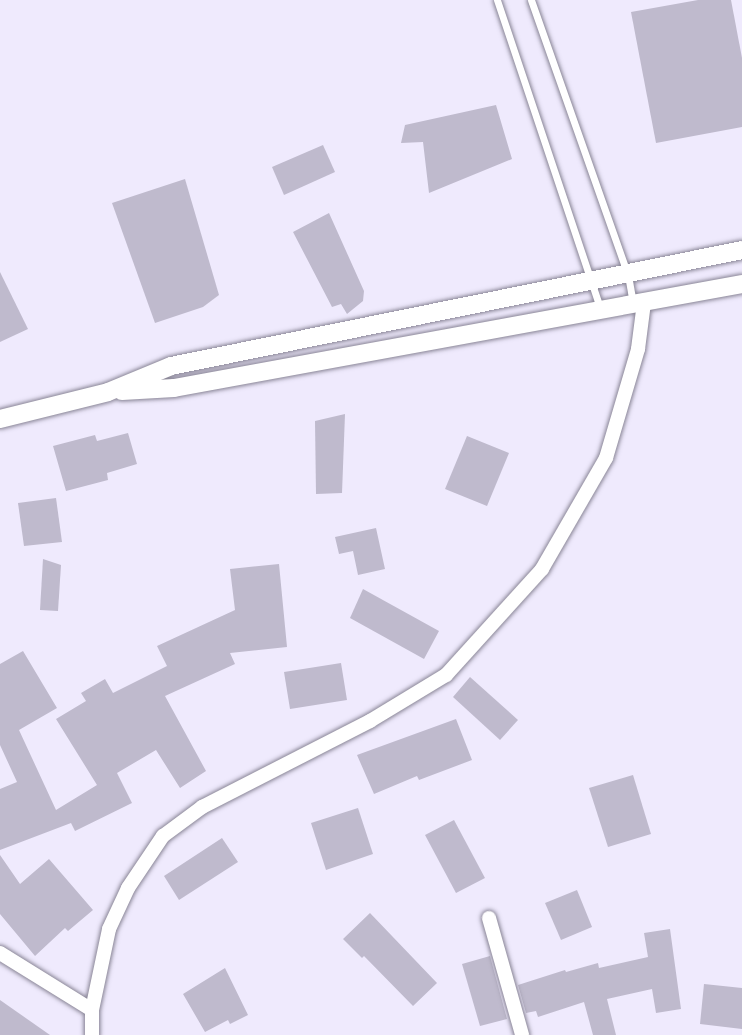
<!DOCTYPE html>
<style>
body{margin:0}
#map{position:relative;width:742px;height:1035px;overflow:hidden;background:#efeafd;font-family:"Golos Text",sans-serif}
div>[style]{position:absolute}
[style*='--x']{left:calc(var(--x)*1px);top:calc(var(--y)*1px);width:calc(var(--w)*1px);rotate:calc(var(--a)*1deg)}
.building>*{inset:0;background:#bfbacd}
.roads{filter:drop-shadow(0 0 2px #898596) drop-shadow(0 0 2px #898596)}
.service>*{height:7px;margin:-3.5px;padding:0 3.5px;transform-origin:3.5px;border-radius:3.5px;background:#fff}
.minor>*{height:14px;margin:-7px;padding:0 7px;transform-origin:7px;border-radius:7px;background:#fff}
.tertiary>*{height:18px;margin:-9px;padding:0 9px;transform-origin:9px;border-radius:9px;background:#fff}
span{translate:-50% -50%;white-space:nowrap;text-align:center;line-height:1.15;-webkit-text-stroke:5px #fff;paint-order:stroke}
</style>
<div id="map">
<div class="building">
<i style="clip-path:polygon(698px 0,731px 0,742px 58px,742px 127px,656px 143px,631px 12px)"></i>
<i style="clip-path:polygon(496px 105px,512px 159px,429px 193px,423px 142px,401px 143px,405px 125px)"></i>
<i style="clip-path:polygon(323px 145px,335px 172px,284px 195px,272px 167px)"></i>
<i style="clip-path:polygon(185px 179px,219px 295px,203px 307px,155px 323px,112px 203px)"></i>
<i style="clip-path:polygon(329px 213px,364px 291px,363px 301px,347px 314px,341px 304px,332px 307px,293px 232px)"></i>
<i style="clip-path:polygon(0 272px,28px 329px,0 342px)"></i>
<i style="clip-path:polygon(345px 414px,342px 493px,316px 494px,315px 421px)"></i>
<i style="clip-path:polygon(128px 433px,137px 464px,107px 473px,108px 480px,66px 491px,53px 446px,95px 435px,97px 441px)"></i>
<i style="clip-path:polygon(467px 436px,509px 453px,487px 506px,445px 489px)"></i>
<i style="clip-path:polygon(56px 498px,62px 542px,24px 546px,18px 503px)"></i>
<i style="clip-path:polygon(376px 528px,385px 569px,358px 575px,353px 551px,339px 554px,335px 537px)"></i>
<i style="clip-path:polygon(43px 559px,61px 565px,58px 611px,40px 610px)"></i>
<i style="clip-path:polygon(279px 564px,287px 647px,230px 653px,235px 664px,165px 696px,206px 771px,180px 788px,156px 750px,117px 773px,132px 803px,75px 831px,71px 823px,0 850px,0 789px,17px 782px,0 745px,0 664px,23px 651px,57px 708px,19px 730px,56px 810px,97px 785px,56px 719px,86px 701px,81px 693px,105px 679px,113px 693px,167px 666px,157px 646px,235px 610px,230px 569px)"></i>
<i style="clip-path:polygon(363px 589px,439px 631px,424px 659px,350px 618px)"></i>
<i style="clip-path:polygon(341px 663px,347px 700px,290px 709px,284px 672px)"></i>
<i style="clip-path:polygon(470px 677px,518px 720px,500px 740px,453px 697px)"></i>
<i style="clip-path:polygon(456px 719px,472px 760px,419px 780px,417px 776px,374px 794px,357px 755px)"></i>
<i style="clip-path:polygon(633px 775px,651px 834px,608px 847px,589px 788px)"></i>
<i style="clip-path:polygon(358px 808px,373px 854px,326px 870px,311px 823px)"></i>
<i style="clip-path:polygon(454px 820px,485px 878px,456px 893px,425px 835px)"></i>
<i style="clip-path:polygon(222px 838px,238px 862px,179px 900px,164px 876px)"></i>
<i style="clip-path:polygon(0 855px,20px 884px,49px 859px,93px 910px,68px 931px,65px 928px,35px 956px,0 914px)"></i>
<i style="clip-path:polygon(577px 890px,592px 927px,561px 940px,545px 903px)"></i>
<i style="clip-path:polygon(370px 913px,437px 983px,413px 1006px,364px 956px,362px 958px,343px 939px)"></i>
<i style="clip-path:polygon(670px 929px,681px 1009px,656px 1013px,652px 989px,607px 999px,616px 1035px,593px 1035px,584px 1002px,538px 1017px,536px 1011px,526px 1013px,518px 985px,565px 970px,566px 972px,598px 963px,599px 968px,648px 957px,644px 933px)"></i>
<i style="clip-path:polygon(490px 956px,507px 1019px,480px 1026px,462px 964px)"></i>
<i style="clip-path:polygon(225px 968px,248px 1015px,230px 1024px,228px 1020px,205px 1032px,183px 994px)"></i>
<i style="clip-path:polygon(704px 984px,742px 988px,742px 1029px,700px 1024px)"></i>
<i style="clip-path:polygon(0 1000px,50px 1035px,0 1035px)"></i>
</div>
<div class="roads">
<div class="service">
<i style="--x:497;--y:0;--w:325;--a:71.5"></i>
<i style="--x:531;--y:0;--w:292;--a:70.6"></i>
<i style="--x:628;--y:275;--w:29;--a:80"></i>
</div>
<div class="minor">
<i style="--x:489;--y:918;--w:122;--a:74.2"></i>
<i style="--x:0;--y:953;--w:108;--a:31.8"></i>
<i style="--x:92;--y:1035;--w:25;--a:-90"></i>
<i style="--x:92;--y:1010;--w:83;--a:-78.1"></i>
<i style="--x:109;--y:929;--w:45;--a:-65.1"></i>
<i style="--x:128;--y:888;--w:63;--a:-56.1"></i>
<i style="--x:163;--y:836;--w:49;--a:-36.6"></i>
<i style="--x:202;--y:807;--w:189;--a:-27.1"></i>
<i style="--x:370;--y:721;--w:89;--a:-31.2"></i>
<i style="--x:446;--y:675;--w:143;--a:-47.8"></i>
<i style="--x:542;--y:569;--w:128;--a:-60"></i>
<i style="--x:606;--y:458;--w:114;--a:-73.6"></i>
<i style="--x:638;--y:349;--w:46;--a:-82.6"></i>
</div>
<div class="tertiary">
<i style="--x:122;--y:391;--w:52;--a:-3.3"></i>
<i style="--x:174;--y:388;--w:577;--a:-10.38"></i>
<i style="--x:0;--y:419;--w:111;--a:-14"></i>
<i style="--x:108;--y:392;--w:68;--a:-22.4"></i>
<i style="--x:171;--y:366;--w:583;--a:-11.48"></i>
</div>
</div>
</div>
